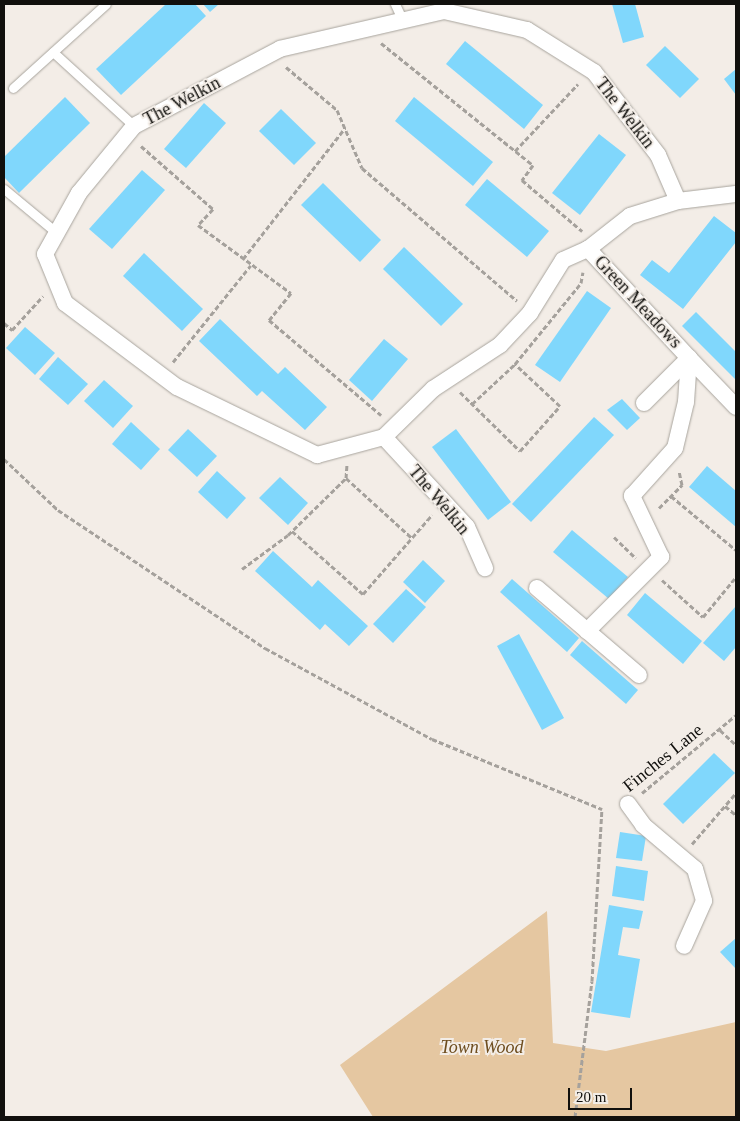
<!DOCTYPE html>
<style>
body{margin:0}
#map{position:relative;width:740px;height:1121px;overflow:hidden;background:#f3ede7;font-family:Georgia,serif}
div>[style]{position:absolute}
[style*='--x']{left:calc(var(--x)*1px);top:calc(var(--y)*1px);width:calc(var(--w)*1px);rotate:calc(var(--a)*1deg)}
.green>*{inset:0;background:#e5c7a1}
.building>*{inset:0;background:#80d7fc}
.path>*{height:3px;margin-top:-1.5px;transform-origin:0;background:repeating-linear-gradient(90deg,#a5a19c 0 5px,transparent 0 7.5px)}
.roads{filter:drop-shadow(0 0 1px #a8a49d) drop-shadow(0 0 1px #a8a49d)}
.service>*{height:9px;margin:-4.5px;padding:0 4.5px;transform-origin:4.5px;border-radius:4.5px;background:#fff}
.minor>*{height:16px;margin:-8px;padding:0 8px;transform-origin:8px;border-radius:8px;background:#fff}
span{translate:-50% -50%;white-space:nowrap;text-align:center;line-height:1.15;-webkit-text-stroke:4px #f3ede7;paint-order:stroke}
.street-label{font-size:18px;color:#11100d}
.park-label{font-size:18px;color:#6e4d1e;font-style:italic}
.frame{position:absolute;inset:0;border:5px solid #11100d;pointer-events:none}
.scale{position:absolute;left:568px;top:1088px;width:64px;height:22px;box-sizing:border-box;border:2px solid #11100d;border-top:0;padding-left:6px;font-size:15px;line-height:18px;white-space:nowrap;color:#11100d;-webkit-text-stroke:4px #f3ede7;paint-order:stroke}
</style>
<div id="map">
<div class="green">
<i style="clip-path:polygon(547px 911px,553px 1043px,606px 1051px,736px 1022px,736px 1117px,373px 1117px,340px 1065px)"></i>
</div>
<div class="building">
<i style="clip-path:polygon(166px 4px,195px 4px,206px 16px,121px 95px,96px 69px)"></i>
<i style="clip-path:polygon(203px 4px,219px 4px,210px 12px)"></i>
<i style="clip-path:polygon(612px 4px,635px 4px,644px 37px,623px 43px)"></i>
<i style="clip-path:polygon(465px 41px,543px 105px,524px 129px,446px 64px)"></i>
<i style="clip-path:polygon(665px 46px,699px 79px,680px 98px,646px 65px)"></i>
<i style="clip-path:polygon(736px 69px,736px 95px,724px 79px)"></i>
<i style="clip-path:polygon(65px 97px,90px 123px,19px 193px,4px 177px,4px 157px)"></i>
<i style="clip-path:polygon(414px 97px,493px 162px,473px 186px,395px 121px)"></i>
<i style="clip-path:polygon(204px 103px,226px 123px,186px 168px,164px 149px)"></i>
<i style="clip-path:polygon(281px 109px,316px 143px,294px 165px,259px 131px)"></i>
<i style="clip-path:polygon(599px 134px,626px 155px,580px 215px,552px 193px)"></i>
<i style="clip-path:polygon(142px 170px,165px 190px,112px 249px,89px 229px)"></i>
<i style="clip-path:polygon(487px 179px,549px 231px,527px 257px,465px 205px)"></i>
<i style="clip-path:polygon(323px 183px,381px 240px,360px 262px,301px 205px)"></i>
<i style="clip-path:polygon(714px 216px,736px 233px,736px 242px,683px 309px,640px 275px,652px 260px,669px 273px)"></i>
<i style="clip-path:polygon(404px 247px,463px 304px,441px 326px,383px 269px)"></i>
<i style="clip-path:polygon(144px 253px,203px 309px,182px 331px,123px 276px)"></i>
<i style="clip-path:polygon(587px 291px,611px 308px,560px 382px,535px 365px)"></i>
<i style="clip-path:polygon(696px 312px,736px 352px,735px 379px,682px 326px)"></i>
<i style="clip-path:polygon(220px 319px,278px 374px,285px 367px,327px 407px,305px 430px,262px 391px,257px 396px,199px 341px)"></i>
<i style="clip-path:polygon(25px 327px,55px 353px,35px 375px,6px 348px)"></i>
<i style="clip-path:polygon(384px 339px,408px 359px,372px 401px,349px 380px)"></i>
<i style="clip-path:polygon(58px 357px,88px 384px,68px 405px,39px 379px)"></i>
<i style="clip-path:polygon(104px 380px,133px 406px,113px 428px,84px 401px)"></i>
<i style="clip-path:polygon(622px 399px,640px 418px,627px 430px,607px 410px)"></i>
<i style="clip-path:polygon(594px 417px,614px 435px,531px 522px,512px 504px)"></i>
<i style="clip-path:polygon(131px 422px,160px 449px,141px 470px,112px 444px)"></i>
<i style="clip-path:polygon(188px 429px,217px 456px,197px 477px,168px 450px)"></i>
<i style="clip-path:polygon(456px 429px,511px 502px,488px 520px,432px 447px)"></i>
<i style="clip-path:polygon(707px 466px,736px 491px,736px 527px,689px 487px)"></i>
<i style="clip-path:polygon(217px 471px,246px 498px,227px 519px,198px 492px)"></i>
<i style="clip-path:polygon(280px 477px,308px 503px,288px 525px,259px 498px)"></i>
<i style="clip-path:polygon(572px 530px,628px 577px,609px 599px,553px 552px)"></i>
<i style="clip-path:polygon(273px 551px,312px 587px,318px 580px,368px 626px,349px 646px,325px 624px,320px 630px,255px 571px)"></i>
<i style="clip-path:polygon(423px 560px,445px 581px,425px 603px,403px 582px)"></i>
<i style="clip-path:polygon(512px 579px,579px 638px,567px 652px,500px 592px)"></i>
<i style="clip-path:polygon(406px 589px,426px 607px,393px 643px,373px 624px)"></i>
<i style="clip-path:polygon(645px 593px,702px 641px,683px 664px,627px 615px)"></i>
<i style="clip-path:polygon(736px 606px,736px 647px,724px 661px,703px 643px)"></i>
<i style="clip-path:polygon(519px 634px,564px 718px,542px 730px,497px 646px)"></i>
<i style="clip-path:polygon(582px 641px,638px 690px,626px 704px,570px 655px)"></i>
<i style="clip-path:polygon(714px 753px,735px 773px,683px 824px,663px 804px)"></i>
<i style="clip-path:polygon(620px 832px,646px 836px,642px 861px,616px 858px)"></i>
<i style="clip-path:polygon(616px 866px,648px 871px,644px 901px,612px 896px)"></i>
<i style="clip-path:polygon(609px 905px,643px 911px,639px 929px,623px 927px,618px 955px,640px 959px,630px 1018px,591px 1012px)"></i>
<i style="clip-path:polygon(736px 938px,736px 969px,720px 952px)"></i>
</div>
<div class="path">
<i style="--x:381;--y:43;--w:195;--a:38.8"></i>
<i style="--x:533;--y:165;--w:19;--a:126"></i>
<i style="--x:522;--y:180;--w:79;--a:40.4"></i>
<i style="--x:286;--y:67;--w:67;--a:40.1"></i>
<i style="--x:337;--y:110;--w:63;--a:66.7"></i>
<i style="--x:362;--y:168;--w:204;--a:40.6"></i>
<i style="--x:141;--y:146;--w:96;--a:41.2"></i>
<i style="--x:213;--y:209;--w:22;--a:133"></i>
<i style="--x:198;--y:225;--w:115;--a:36.2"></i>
<i style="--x:291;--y:293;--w:35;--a:129"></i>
<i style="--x:269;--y:320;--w:147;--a:40.3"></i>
<i style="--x:515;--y:151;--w:92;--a:-46.8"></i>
<i style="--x:243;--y:259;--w:166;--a:-52.1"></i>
<i style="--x:4;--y:323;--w:11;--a:41"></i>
<i style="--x:12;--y:330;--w:46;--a:-47.6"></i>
<i style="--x:173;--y:362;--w:124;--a:-51.2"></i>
<i style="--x:460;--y:392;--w:84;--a:44.5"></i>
<i style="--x:520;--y:451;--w:60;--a:-48.4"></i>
<i style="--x:560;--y:406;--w:62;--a:-137"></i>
<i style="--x:472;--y:404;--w:59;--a:-42.9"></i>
<i style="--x:515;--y:364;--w:104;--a:-50.8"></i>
<i style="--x:581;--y:283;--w:11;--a:-80"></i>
<i style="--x:4;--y:459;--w:74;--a:43.4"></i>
<i style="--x:58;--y:510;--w:249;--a:33.7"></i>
<i style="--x:265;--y:648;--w:190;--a:28.6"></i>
<i style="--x:432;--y:739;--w:184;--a:22.4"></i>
<i style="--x:346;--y:478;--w:89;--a:42.3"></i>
<i style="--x:671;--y:496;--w:85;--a:39.7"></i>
<i style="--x:659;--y:508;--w:33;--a:-45"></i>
<i style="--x:682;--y:485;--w:14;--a:-102"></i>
<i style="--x:292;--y:531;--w:95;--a:41.6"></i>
<i style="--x:363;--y:594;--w:105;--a:-48.9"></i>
<i style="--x:614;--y:537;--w:30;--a:44"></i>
<i style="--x:242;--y:569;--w:57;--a:-36.5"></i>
<i style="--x:288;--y:535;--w:81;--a:-44.5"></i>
<i style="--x:346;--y:478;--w:13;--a:-86"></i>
<i style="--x:662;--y:580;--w:55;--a:42.1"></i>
<i style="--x:703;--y:617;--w:52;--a:-50.5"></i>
<i style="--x:720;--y:730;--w:22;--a:43"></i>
<i style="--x:642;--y:793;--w:122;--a:-39.7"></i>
<i style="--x:725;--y:806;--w:14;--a:39"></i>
<i style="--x:692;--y:844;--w:67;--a:-49.2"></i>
<i style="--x:575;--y:1117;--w:137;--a:-82.9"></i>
<i style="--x:592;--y:981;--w:172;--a:-86.7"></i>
</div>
<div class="roads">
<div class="service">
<i style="--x:395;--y:4;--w:17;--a:65"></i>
<i style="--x:53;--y:52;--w:110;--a:42.4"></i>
<i style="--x:13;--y:88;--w:125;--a:-42.1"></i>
<i style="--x:4;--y:189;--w:69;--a:39.7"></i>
</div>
<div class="minor">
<i style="--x:678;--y:201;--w:50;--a:-113.5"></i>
<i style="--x:658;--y:155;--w:105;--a:-127.6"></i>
<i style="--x:594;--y:72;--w:79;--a:-147.9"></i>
<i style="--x:527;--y:30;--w:85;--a:-167.1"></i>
<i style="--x:444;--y:11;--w:168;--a:167"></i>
<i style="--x:280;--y:49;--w:165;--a:152.2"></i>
<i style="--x:134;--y:126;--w:87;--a:129.4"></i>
<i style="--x:79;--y:193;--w:70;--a:119.1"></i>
<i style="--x:45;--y:254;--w:53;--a:67.8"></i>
<i style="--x:65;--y:303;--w:140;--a:36.9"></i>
<i style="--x:177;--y:387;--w:156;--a:25.9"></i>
<i style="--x:317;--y:455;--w:69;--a:-15"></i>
<i style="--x:384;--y:437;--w:69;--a:-44.4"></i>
<i style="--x:433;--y:389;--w:80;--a:-33.3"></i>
<i style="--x:500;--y:345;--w:44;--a:-46.8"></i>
<i style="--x:530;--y:313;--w:62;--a:-58.1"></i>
<i style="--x:563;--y:260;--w:27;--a:-24"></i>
<i style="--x:588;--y:249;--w:53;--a:-38.2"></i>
<i style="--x:630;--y:216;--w:50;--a:-17.4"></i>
<i style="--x:678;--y:201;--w:58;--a:-6.9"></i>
<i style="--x:644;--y:403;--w:64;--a:-45"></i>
<i style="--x:689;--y:358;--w:68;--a:46.2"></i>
<i style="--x:384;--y:437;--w:122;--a:47.3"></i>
<i style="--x:467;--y:527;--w:45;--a:66.3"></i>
<i style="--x:537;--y:588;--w:134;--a:40.5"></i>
<i style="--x:587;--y:631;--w:105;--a:-45"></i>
<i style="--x:661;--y:557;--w:68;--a:-115.4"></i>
<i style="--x:632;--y:496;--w:64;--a:-48.1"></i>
<i style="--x:675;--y:448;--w:47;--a:-76.6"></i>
<i style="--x:686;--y:402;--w:44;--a:-86.1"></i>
<i style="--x:689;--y:358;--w:149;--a:-132.8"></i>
<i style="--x:628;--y:804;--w:26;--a:54"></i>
<i style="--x:643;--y:825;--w:68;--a:40.2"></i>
<i style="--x:695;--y:869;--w:33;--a:74"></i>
<i style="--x:704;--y:901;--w:49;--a:114"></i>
</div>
</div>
<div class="street-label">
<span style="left:182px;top:101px;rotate:-28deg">The Welkin</span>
<span style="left:625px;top:113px;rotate:52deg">The Welkin</span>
<span style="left:638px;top:302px;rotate:47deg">Green Meadows</span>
<span style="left:439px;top:500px;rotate:50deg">The Welkin</span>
<span style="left:663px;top:758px;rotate:-39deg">Finches Lane</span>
</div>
<div class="park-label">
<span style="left:482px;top:1047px">Town Wood</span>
</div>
<div class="frame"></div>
<div class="scale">20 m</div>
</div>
